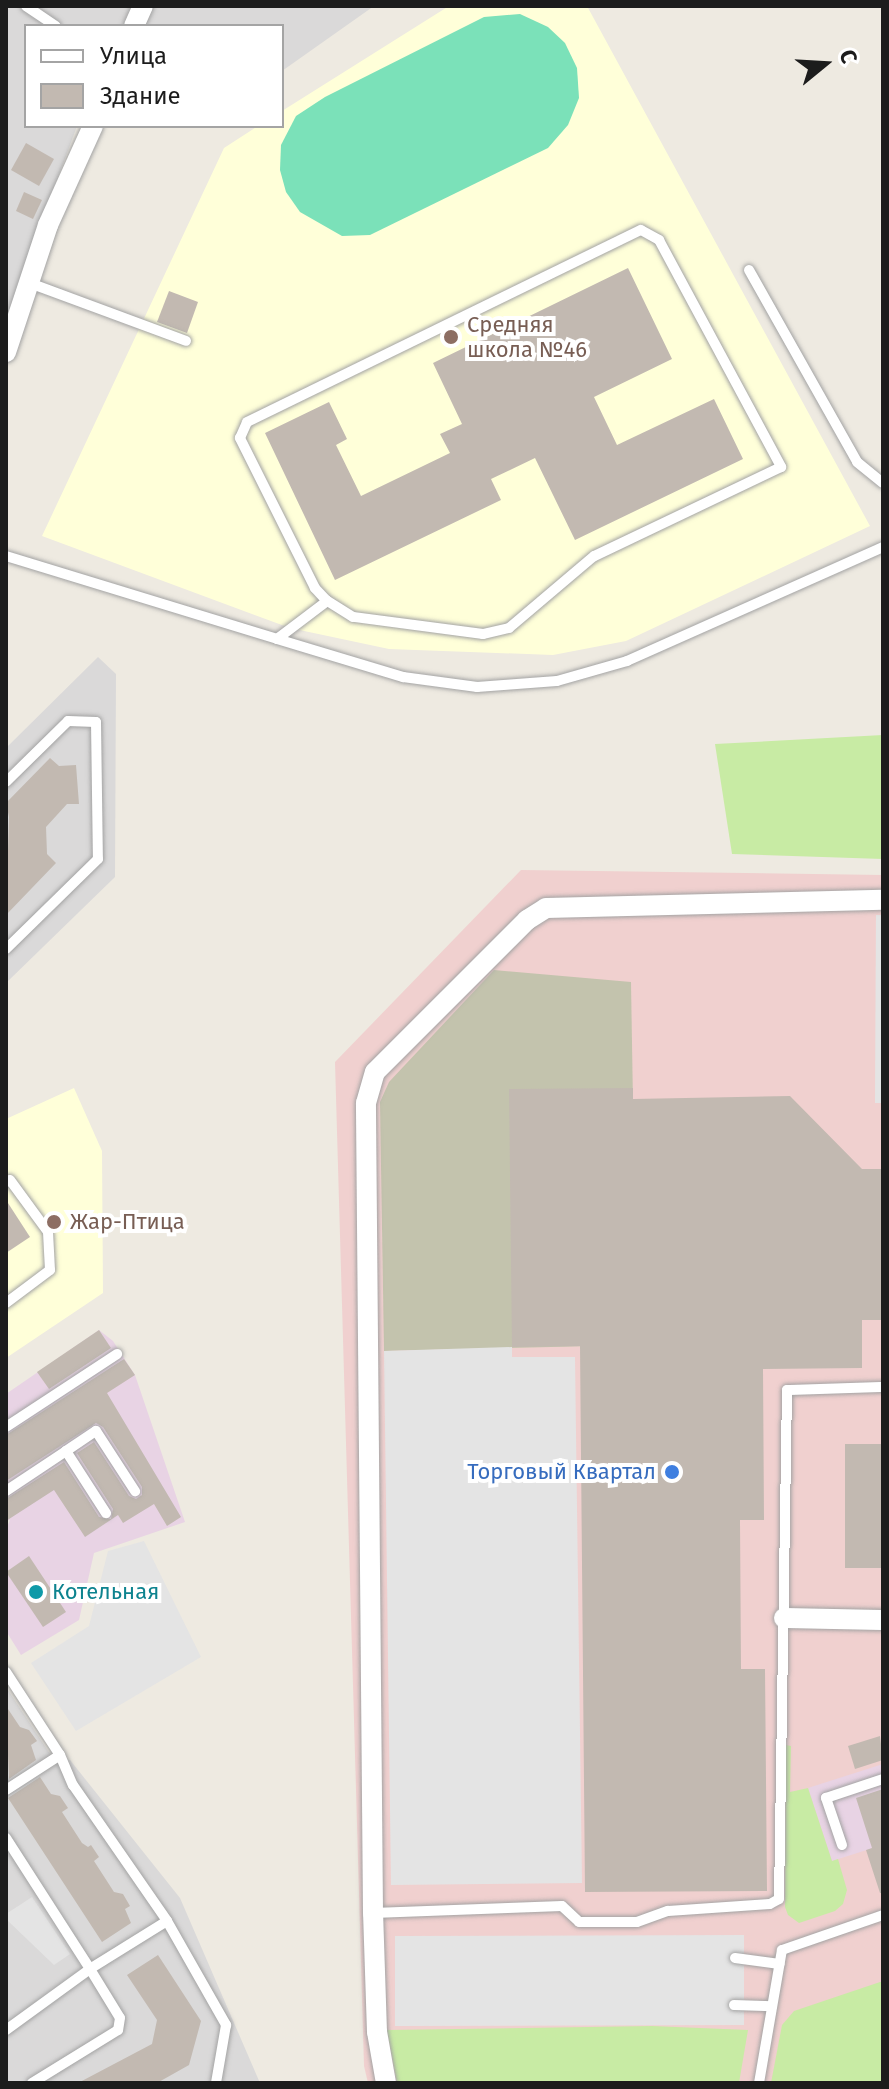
<!DOCTYPE html>
<meta charset="utf-8">
<style>
body{margin:0}
#map{position:relative;width:889px;height:2089px;overflow:hidden;background:#eeeae1;font-family:"Fira Sans",sans-serif}
div>[style]{position:absolute}
[style*='--x']{left:calc(var(--x)*1px);top:calc(var(--y)*1px);width:calc(var(--w)*1px);rotate:calc(var(--a)*1deg)}
.residential>*{inset:0;background:#dad9d9}
.commercial>*{inset:0;background:#f0d0cf}
.industrial>*{inset:0;background:#e8d3e4}
.education>*{inset:0;background:#ffffd9}
.construction>*{inset:0;background:#c3c3ad}
.grass>*{inset:0;background:#c8eba4}
.pitch>*{inset:0;background:#7be1b9}
.parking>*{inset:0;background:#e4e4e4}
.building>*{inset:0;background:#c2b9b1}
.roads{filter:drop-shadow(0 0 2px #a3a3a3) drop-shadow(0 0 2px #a3a3a3)}
.service>*{height:10px;margin:-5px;padding:0 5px;transform-origin:5px;border-radius:5px;background:#fff}
.minor>*{height:20px;margin:-10px;padding:0 10px;transform-origin:10px;border-radius:10px;background:#fff}
.dots>*{width:22px;height:22px;translate:-50% -50%;box-sizing:border-box;border:4px solid #fff;border-radius:50%}
span{translate:-50% -50%;white-space:nowrap;text-align:center;line-height:1.15;-webkit-text-stroke:8px #fff;paint-order:stroke}
.education-label{font-size:22px;color:#785e54}
.left{translate:0 -50%;text-align:left}
.shop-label{font-size:22px;color:#366cbe}
.right{translate:-100% -50%;text-align:right}
.culture-label{font-size:22px;color:#0d838f}
.frame{position:absolute;inset:0;border:8px solid #1c1c1c;pointer-events:none}
.legend{position:absolute;left:24px;top:24px;width:260px;height:104px;box-sizing:border-box;background:#fff;border:2px solid #a4a4a4;margin:0;padding:10px 14px;list-style:none;font-size:24px;color:#1c1c1c}
.legend li{display:flex;align-items:center;gap:16px;height:40px}
.legend b{width:40px;border:2px solid #a4a4a4}
.north{position:absolute;left:785px;top:24px;width:80px;height:80px;-webkit-text-stroke:6px #fff;paint-order:stroke;rotate:72deg;font-size:22px;font-weight:700;line-height:32px;text-align:center;color:#1c1c1c}
.north::after{content:'';display:block;margin:auto;width:28px;height:36px;background:#1c1c1c;clip-path:polygon(50% 0,100% 100%,50% 72%,0 100%)}
</style>
<div id="map">
<div class="residential">
<i style="clip-path:polygon(6px 6px,374px 6px,282px 71px,282px 26px,26px 26px,26px 126px,77px 126px,6px 319px)"></i>
<i style="clip-path:polygon(98px 657px,116px 674px,115px 877px,6px 983px,6px 748px)"></i>
<i style="clip-path:polygon(6px 1687px,50px 1754px,70px 1760px,180px 1898px,260px 2083px,6px 2083px)"></i>
</div>
<div class="commercial">
<i style="clip-path:polygon(521px 870px,883px 875px,883px 2083px,368px 2083px,364px 2066px,335px 1062px)"></i>
</div>
<div class="industrial">
<i style="clip-path:polygon(99px 1330px,113px 1341px,135px 1375px,185px 1522px,94px 1553px,79px 1620px,21px 1655px,6px 1631px,6px 1529px,10px 1520px,6px 1521px,6px 1394px)"></i>
<i style="clip-path:polygon(883px 1764px,883px 1827px,873px 1848px,832px 1861px,808px 1788px)"></i>
</div>
<div class="education">
<i style="clip-path:polygon(449px 6px,587px 6px,870px 526px,626px 641px,553px 655px,389px 649px,290px 628px,42px 536px,224px 148px,258px 126px,282px 126px,282px 111px)"></i>
<i style="clip-path:polygon(74px 1088px,102px 1151px,103px 1293px,6px 1358px,6px 1119px)"></i>
</div>
<div class="construction">
<i style="clip-path:polygon(494px 970px,631px 982px,637px 1345px,384px 1351px,380px 1102px,389px 1082px)"></i>
</div>
<div class="grass">
<i style="clip-path:polygon(883px 735px,883px 859px,732px 854px,715px 744px)"></i>
<i style="clip-path:polygon(786px 1745px,791px 1746px,790px 1792px,808px 1788px,832px 1861px,838px 1859px,847px 1890px,843px 1904px,835px 1911px,799px 1923px,788px 1915px,785px 1907px)"></i>
<i style="clip-path:polygon(883px 1981px,883px 2083px,771px 2083px,782px 2025px,794px 2011px)"></i>
<i style="clip-path:polygon(652px 2026px,748px 2030px,739px 2083px,397px 2083px,387px 2030px)"></i>
</div>
<div class="pitch">
<i style="clip-path:polygon(520px 14px,548px 27px,565px 43px,577px 68px,579px 98px,568px 125px,548px 148px,370px 235px,342px 236px,300px 212px,286px 192px,280px 170px,281px 145px,296px 116px,325px 97px,484px 17px)"></i>
</div>
<div class="parking">
<i style="clip-path:polygon(876px 915px,883px 915px,883px 1103px,875px 1103px)"></i>
<i style="clip-path:polygon(512px 1347px,512px 1357px,575px 1357px,582px 1883px,391px 1885px,384px 1351px)"></i>
<i style="clip-path:polygon(144px 1541px,201px 1657px,76px 1731px,31px 1663px,89px 1626px,108px 1551px)"></i>
<i style="clip-path:polygon(32px 1897px,70px 1954px,54px 1965px,6px 1919px,6px 1914px)"></i>
<i style="clip-path:polygon(744px 1935px,744px 2025px,395px 2026px,395px 1936px)"></i>
</div>
<div class="building">
<i style="clip-path:polygon(26px 143px,54px 159px,39px 186px,11px 170px)"></i>
<i style="clip-path:polygon(24px 192px,42px 200px,33px 219px,16px 211px)"></i>
<i style="clip-path:polygon(628px 268px,672px 359px,594px 397px,617px 445px,714px 399px,743px 459px,575px 540px,535px 458px,491px 479px,501px 500px,335px 580px,265px 433px,329px 402px,347px 439px,336px 445px,361px 496px,450px 453px,440px 434px,462px 424px,433px 363px)"></i>
<i style="clip-path:polygon(169px 291px,198px 302px,187px 333px,157px 322px)"></i>
<i style="clip-path:polygon(50px 758px,59px 766px,76px 765px,79px 804px,67px 804px,46px 827px,47px 854px,56px 863px,6px 915px,9px 817px,6px 803px)"></i>
<i style="clip-path:polygon(633px 1088px,633px 1099px,790px 1096px,862px 1169px,883px 1169px,883px 1320px,862px 1320px,862px 1368px,763px 1369px,764px 1520px,740px 1520px,741px 1669px,765px 1669px,767px 1891px,585px 1892px,580px 1346px,512px 1347px,509px 1089px)"></i>
<i style="clip-path:polygon(6px 1200px,30px 1237px,6px 1253px)"></i>
<i style="clip-path:polygon(99px 1330px,111px 1348px,49px 1389px,37px 1372px)"></i>
<i style="clip-path:polygon(124px 1359px,135px 1375px,107px 1393px,181px 1517px,167px 1526px,154px 1504px,123px 1523px,118px 1515px,85px 1537px,54px 1490px,6px 1521px,6px 1499px,64px 1462px,99px 1517px,111px 1519px,113px 1509px,77px 1453px,94px 1442px,129px 1496px,136px 1499px,142px 1495px,142px 1487px,103px 1427px,96px 1423px,6px 1481px,6px 1435px)"></i>
<i style="clip-path:polygon(845px 1444px,883px 1444px,883px 1568px,845px 1568px)"></i>
<i style="clip-path:polygon(29px 1556px,66px 1612px,43px 1627px,6px 1572px)"></i>
<i style="clip-path:polygon(6px 1706px,20px 1727px,29px 1730px,37px 1741px,31px 1745px,36px 1760px,9px 1779px)"></i>
<i style="clip-path:polygon(880px 1736px,883px 1760px,855px 1769px,848px 1746px)"></i>
<i style="clip-path:polygon(40px 1777px,51px 1794px,60px 1796px,68px 1808px,62px 1812px,82px 1843px,88px 1847px,91px 1845px,99px 1857px,94px 1861px,114px 1892px,123px 1894px,130px 1906px,125px 1909px,131px 1923px,102px 1942px,8px 1798px)"></i>
<i style="clip-path:polygon(883px 1789px,883px 1893px,880px 1893px,866px 1850px,872px 1848px,856px 1798px)"></i>
<i style="clip-path:polygon(158px 1955px,201px 2021px,189px 2065px,157px 2083px,78px 2083px,152px 2044px,157px 2020px,127px 1975px)"></i>
</div>
<div class="roads">
<div class="service">
<i style="--x:26;--y:6;--w:36;--a:34"></i>
<i style="--x:641;--y:230;--w:21;--a:29"></i>
<i style="--x:659;--y:240;--w:258;--a:61.7"></i>
<i style="--x:781;--y:467;--w:207;--a:154.5"></i>
<i style="--x:594;--y:556;--w:111;--a:139.7"></i>
<i style="--x:509;--y:628;--w:27;--a:167"></i>
<i style="--x:483;--y:634;--w:131;--a:-172.5"></i>
<i style="--x:353;--y:617;--w:31;--a:-148"></i>
<i style="--x:327;--y:601;--w:18;--a:-133"></i>
<i style="--x:315;--y:588;--w:168;--a:-116.6"></i>
<i style="--x:240;--y:438;--w:17;--a:-66"></i>
<i style="--x:247;--y:422;--w:438;--a:-26"></i>
<i style="--x:749;--y:270;--w:220;--a:60.6"></i>
<i style="--x:857;--y:462;--w:33;--a:39"></i>
<i style="--x:35;--y:285;--w:161;--a:20.3"></i>
<i style="--x:6;--y:556;--w:283;--a:17"></i>
<i style="--x:277;--y:639;--w:63;--a:-37.2"></i>
<i style="--x:277;--y:639;--w:132;--a:16.8"></i>
<i style="--x:403;--y:677;--w:75;--a:7.7"></i>
<i style="--x:477;--y:687;--w:80;--a:-4.3"></i>
<i style="--x:557;--y:681;--w:73;--a:-15.9"></i>
<i style="--x:627;--y:661;--w:280;--a:-24"></i>
<i style="--x:6;--y:782;--w:87;--a:-44.5"></i>
<i style="--x:68;--y:721;--w:28;--a:2"></i>
<i style="--x:96;--y:722;--w:137;--a:89.2"></i>
<i style="--x:98;--y:859;--w:129;--a:135.6"></i>
<i style="--x:6;--y:1182;--w:4;--a:-27"></i>
<i style="--x:10;--y:1180;--w:64;--a:53.8"></i>
<i style="--x:48;--y:1232;--w:38;--a:87"></i>
<i style="--x:50;--y:1270;--w:55;--a:143.1"></i>
<i style="--x:6;--y:1427;--w:133;--a:-33.3"></i>
<i style="--x:66;--y:1451;--w:36;--a:-34"></i>
<i style="--x:96;--y:1431;--w:72;--a:57"></i>
<i style="--x:6;--y:1491;--w:72;--a:-33.7"></i>
<i style="--x:66;--y:1451;--w:74;--a:57.2"></i>
<i style="--x:6;--y:1672;--w:99;--a:57"></i>
<i style="--x:60;--y:1755;--w:33;--a:67"></i>
<i style="--x:73;--y:1785;--w:165;--a:55.3"></i>
<i style="--x:167;--y:1921;--w:91;--a:148.1"></i>
<i style="--x:90;--y:1969;--w:57;--a:58.5"></i>
<i style="--x:120;--y:2018;--w:12;--a:99"></i>
<i style="--x:118;--y:2030;--w:101;--a:148.4"></i>
<i style="--x:6;--y:1790;--w:64;--a:-32.9"></i>
<i style="--x:6;--y:1838;--w:156;--a:57.3"></i>
<i style="--x:90;--y:1969;--w:104;--a:144"></i>
<i style="--x:842;--y:1845;--w:50;--a:-108.8"></i>
<i style="--x:826;--y:1798;--w:60;--a:-18.4"></i>
<i style="--x:373;--y:1913;--w:189;--a:-2.1"></i>
<i style="--x:562;--y:1906;--w:23;--a:43"></i>
<i style="--x:579;--y:1922;--w:58;--a:0"></i>
<i style="--x:637;--y:1922;--w:33;--a:-20"></i>
<i style="--x:668;--y:1911;--w:102;--a:-3.9"></i>
<i style="--x:770;--y:1904;--w:10;--a:-29"></i>
<i style="--x:779;--y:1899;--w:509;--a:-89.1"></i>
<i style="--x:787;--y:1390;--w:96;--a:-1.8"></i>
<i style="--x:167;--y:1921;--w:120;--a:60.4"></i>
<i style="--x:226;--y:2025;--w:59;--a:99.8"></i>
<i style="--x:735;--y:1958;--w:45;--a:7.6"></i>
<i style="--x:734;--y:2005;--w:38;--a:2"></i>
<i style="--x:759;--y:2083;--w:135;--a:-80.2"></i>
<i style="--x:782;--y:1950;--w:107;--a:-19.1"></i>
</div>
<div class="minor">
<i style="--x:134;--y:26;--w:22;--a:-66"></i>
<i style="--x:6;--y:352;--w:134;--a:-71.7"></i>
<i style="--x:48;--y:225;--w:109;--a:-65.6"></i>
<i style="--x:784;--y:1618;--w:99;--a:1.2"></i>
<i style="--x:386;--y:2083;--w:52;--a:-100"></i>
<i style="--x:377;--y:2032;--w:119;--a:-91.9"></i>
<i style="--x:373;--y:1913;--w:810;--a:-90.5"></i>
<i style="--x:366;--y:1103;--w:32;--a:-74"></i>
<i style="--x:375;--y:1072;--w:215;--a:-45"></i>
<i style="--x:527;--y:920;--w:22;--a:-32"></i>
<i style="--x:546;--y:908;--w:337;--a:-1.4"></i>
</div>
</div>
<div class="dots">
<i style="left:451px;top:337px;background:#8d6e63"></i>
<i style="left:54px;top:1222px;background:#8d6e63"></i>
<i style="left:672px;top:1472px;background:#3f7fe0"></i>
<i style="left:36px;top:1592px;background:#0f9aa8"></i>
</div>
<div class="education-label">
<span class="left" style="left:467px;top:337px">Средняя<br>школа №46</span>
<span class="left" style="left:70px;top:1222px">Жар-Птица</span>
</div>
<div class="shop-label">
<span class="right" style="left:656px;top:1472px">Торговый Квартал</span>
</div>
<div class="culture-label">
<span class="left" style="left:52px;top:1592px">Котельная</span>
</div>
<div class="frame"></div>
<ul class="legend">
<li><b style="height:10px;background:#fff"></b>Улица</li>
<li><b style="height:22px;background:#c2b9b1"></b>Здание</li>
</ul>
<div class="north">С</div>
</div>
